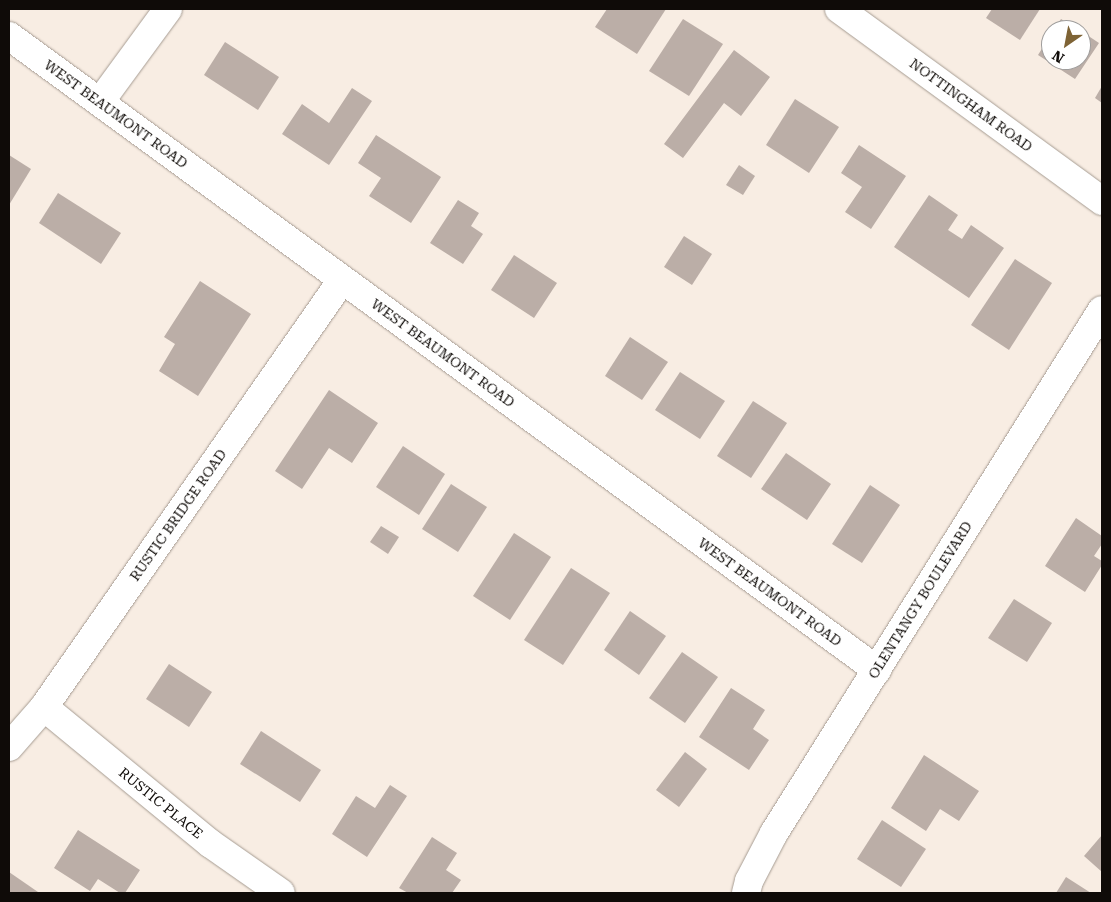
<!DOCTYPE html>
<style>
body{margin:0}
#map{position:relative;width:1111px;height:902px;overflow:hidden;background:#f8ede3;font-family:"Roboto Serif",serif}
div>[style]{position:absolute}
[style*='--x']{left:calc(var(--x)*1px);top:calc(var(--y)*1px);width:calc(var(--w)*1px);rotate:calc(var(--a)*1deg)}
.building>*{inset:0;background:#bbaea7}
.roads{filter:drop-shadow(0 0 1px #a69c92) drop-shadow(0 0 1px #a69c92)}
.minor>*{height:28px;margin:-14px;padding:0 14px;transform-origin:14px;border-radius:14px;background:#fff}
span{translate:-50% -50%;white-space:nowrap;text-align:center;line-height:1.15;-webkit-text-stroke:4px #fff;paint-order:stroke}
.street-label{font-size:14px;color:#0f0b08}
.frame{position:absolute;inset:0;border:10px solid #0f0b08;pointer-events:none}
.north{position:absolute;left:1041px;top:20px;width:50px;height:50px;box-sizing:border-box;background:#fff;border:1px solid #9f9d9c;border-radius:50%;rotate:213deg;font-size:14px;font-weight:700;line-height:20px;text-align:center;color:#0f0b08}
.north::after{content:'';display:block;margin:auto;width:18px;height:22px;background:#7e6335;clip-path:polygon(50% 0,100% 100%,50% 72%,0 100%)}
</style>
<div id="map">
<div class="building">
<i style="clip-path:polygon(607px 9px,666px 9px,637px 54px,595px 27px)"></i>
<i style="clip-path:polygon(992px 9px,1040px 9px,1020px 40px,986px 18px)"></i>
<i style="clip-path:polygon(683px 19px,723px 44px,689px 96px,649px 71px)"></i>
<i style="clip-path:polygon(1061px 19px,1079px 30px,1054px 30px)"></i>
<i style="clip-path:polygon(1081px 31px,1099px 43px,1075px 79px,1038px 55px,1051px 34px,1051px 60px,1081px 60px)"></i>
<i style="clip-path:polygon(225px 42px,279px 77px,258px 110px,204px 75px)"></i>
<i style="clip-path:polygon(734px 50px,770px 77px,741px 116px,724px 103px,683px 158px,664px 144px)"></i>
<i style="clip-path:polygon(1102px 86px,1102px 103px,1095px 98px)"></i>
<i style="clip-path:polygon(352px 88px,372px 101px,329px 165px,282px 134px,302px 104px,329px 123px)"></i>
<i style="clip-path:polygon(795px 99px,839px 127px,809px 173px,766px 145px)"></i>
<i style="clip-path:polygon(376px 135px,441px 177px,411px 223px,369px 196px,381px 178px,358px 163px)"></i>
<i style="clip-path:polygon(859px 145px,906px 176px,871px 229px,845px 212px,862px 187px,841px 173px)"></i>
<i style="clip-path:polygon(9px 155px,31px 169px,9px 205px)"></i>
<i style="clip-path:polygon(739px 165px,755px 176px,743px 195px,726px 185px)"></i>
<i style="clip-path:polygon(58px 193px,121px 233px,101px 264px,39px 223px)"></i>
<i style="clip-path:polygon(929px 195px,958px 215px,948px 230px,962px 239px,971px 225px,1004px 248px,969px 298px,894px 247px)"></i>
<i style="clip-path:polygon(458px 200px,479px 213px,471px 226px,483px 234px,463px 264px,430px 243px)"></i>
<i style="clip-path:polygon(684px 236px,712px 254px,692px 285px,664px 267px)"></i>
<i style="clip-path:polygon(514px 255px,557px 283px,534px 318px,491px 290px)"></i>
<i style="clip-path:polygon(1015px 259px,1052px 283px,1009px 350px,971px 325px)"></i>
<i style="clip-path:polygon(200px 281px,251px 314px,198px 396px,159px 371px,175px 344px,164px 337px)"></i>
<i style="clip-path:polygon(630px 337px,668px 362px,642px 400px,605px 376px)"></i>
<i style="clip-path:polygon(680px 372px,725px 401px,700px 439px,655px 410px)"></i>
<i style="clip-path:polygon(329px 390px,378px 423px,352px 463px,329px 448px,302px 489px,275px 471px)"></i>
<i style="clip-path:polygon(753px 401px,787px 423px,751px 478px,717px 456px)"></i>
<i style="clip-path:polygon(403px 446px,445px 474px,419px 515px,376px 487px)"></i>
<i style="clip-path:polygon(786px 453px,831px 484px,807px 520px,761px 489px)"></i>
<i style="clip-path:polygon(451px 484px,487px 507px,458px 552px,422px 529px)"></i>
<i style="clip-path:polygon(870px 485px,900px 505px,862px 563px,832px 544px)"></i>
<i style="clip-path:polygon(1076px 518px,1102px 536px,1102px 544px,1094px 556px,1102px 561px,1102px 565px,1085px 592px,1045px 566px)"></i>
<i style="clip-path:polygon(381px 526px,399px 537px,388px 554px,370px 542px)"></i>
<i style="clip-path:polygon(514px 533px,551px 557px,510px 620px,473px 596px)"></i>
<i style="clip-path:polygon(571px 568px,610px 593px,563px 665px,524px 640px)"></i>
<i style="clip-path:polygon(1014px 599px,1052px 623px,1027px 662px,988px 638px)"></i>
<i style="clip-path:polygon(630px 611px,666px 636px,639px 675px,604px 650px)"></i>
<i style="clip-path:polygon(682px 652px,718px 677px,685px 723px,649px 698px)"></i>
<i style="clip-path:polygon(169px 664px,212px 692px,189px 727px,146px 699px)"></i>
<i style="clip-path:polygon(731px 688px,765px 710px,753px 729px,769px 740px,749px 770px,699px 737px)"></i>
<i style="clip-path:polygon(261px 731px,321px 770px,300px 802px,240px 764px)"></i>
<i style="clip-path:polygon(685px 752px,707px 769px,679px 807px,656px 790px)"></i>
<i style="clip-path:polygon(924px 755px,979px 791px,959px 821px,940px 809px,926px 831px,891px 808px)"></i>
<i style="clip-path:polygon(390px 785px,407px 796px,367px 857px,332px 834px,356px 796px,375px 808px)"></i>
<i style="clip-path:polygon(882px 820px,926px 849px,901px 887px,857px 859px)"></i>
<i style="clip-path:polygon(78px 830px,140px 870px,125px 893px,120px 893px,98px 879px,90px 891px,54px 868px)"></i>
<i style="clip-path:polygon(1102px 835px,1102px 872px,1084px 856px)"></i>
<i style="clip-path:polygon(432px 837px,457px 853px,446px 870px,461px 880px,452px 893px,408px 893px,399px 888px)"></i>
<i style="clip-path:polygon(9px 872px,38px 892px,38px 893px,9px 893px)"></i>
<i style="clip-path:polygon(1066px 877px,1091px 893px,1056px 893px)"></i>
</div>
<div class="roads">
<div class="minor">
<i style="--x:839;--y:9;--w:326;--a:36.1"></i>
<i style="--x:9;--y:36;--w:1075;--a:36.14"></i>
<i style="--x:100;--y:102;--w:115;--a:-53.8"></i>
<i style="--x:44;--y:707;--w:216;--a:39.4"></i>
<i style="--x:211;--y:844;--w:85;--a:35"></i>
<i style="--x:9;--y:747;--w:53;--a:-48.8"></i>
<i style="--x:44;--y:707;--w:521;--a:-55.09"></i>
<i style="--x:746;--y:893;--w:12;--a:-76"></i>
<i style="--x:749;--y:881;--w:54;--a:-62.5"></i>
<i style="--x:774;--y:833;--w:617;--a:-57.91"></i>
</div>
</div>
<div class="street-label">
<span style="left:971px;top:105px;rotate:36deg">NOTTINGHAM ROAD</span>
<span style="left:116px;top:114px;rotate:36deg">WEST BEAUMONT ROAD</span>
<span style="left:443px;top:353px;rotate:36deg">WEST BEAUMONT ROAD</span>
<span style="left:178px;top:515px;rotate:-55deg">RUSTIC BRIDGE ROAD</span>
<span style="left:770px;top:592px;rotate:36deg">WEST BEAUMONT ROAD</span>
<span style="left:920px;top:600px;rotate:-58deg">OLENTANGY BOULEVARD</span>
<span style="left:161px;top:803px;rotate:39deg">RUSTIC PLACE</span>
</div>
<div class="frame"></div>
<div class="north">N</div>
</div>
